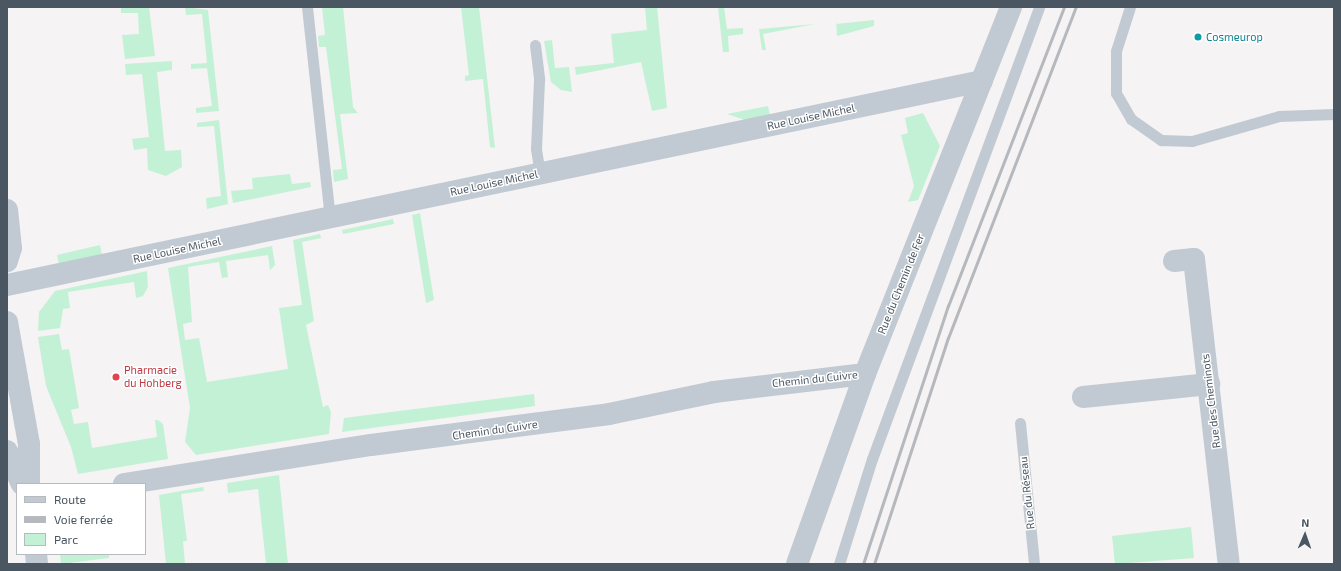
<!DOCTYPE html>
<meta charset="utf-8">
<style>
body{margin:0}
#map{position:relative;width:1341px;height:571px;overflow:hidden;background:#f5f3f3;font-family:"Exo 2",sans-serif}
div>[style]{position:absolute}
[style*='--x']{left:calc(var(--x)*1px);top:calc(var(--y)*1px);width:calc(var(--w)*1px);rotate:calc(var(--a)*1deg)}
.green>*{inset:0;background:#c3f1d5}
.service>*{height:11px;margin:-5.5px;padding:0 5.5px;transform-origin:5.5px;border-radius:5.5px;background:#c1cad2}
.minor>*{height:22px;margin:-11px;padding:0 11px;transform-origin:11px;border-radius:11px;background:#c1cad2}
.tertiary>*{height:22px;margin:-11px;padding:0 11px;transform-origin:11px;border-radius:11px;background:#c1cad2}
.rail>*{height:3px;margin:-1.5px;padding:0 1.5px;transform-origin:1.5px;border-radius:1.5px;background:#b5b8bd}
.dots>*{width:11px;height:11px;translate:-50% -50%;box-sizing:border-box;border:2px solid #fff;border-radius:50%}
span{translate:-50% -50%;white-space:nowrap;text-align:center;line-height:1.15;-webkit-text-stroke:3px #fff;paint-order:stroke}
.culture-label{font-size:11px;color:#0d838f}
.left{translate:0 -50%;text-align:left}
.street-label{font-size:11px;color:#4a5661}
.health-label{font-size:11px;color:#be3a42}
.frame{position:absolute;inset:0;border:8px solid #4a5661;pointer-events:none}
.legend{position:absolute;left:16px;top:483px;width:130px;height:72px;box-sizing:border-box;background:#fff;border:1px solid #b7bbc0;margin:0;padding:5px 7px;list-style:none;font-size:12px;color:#4a5661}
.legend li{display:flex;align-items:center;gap:8px;height:20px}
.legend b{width:20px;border:1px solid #b7bbc0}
.north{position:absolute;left:1285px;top:515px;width:40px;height:40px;-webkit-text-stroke:3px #fff;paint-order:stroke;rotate:2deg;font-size:11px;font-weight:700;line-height:16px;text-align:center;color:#4a5661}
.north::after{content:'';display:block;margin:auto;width:14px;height:18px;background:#4a5661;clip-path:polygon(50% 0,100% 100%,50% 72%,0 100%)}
</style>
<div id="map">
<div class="green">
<i style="clip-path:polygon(121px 7px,149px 7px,155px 56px,125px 59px,122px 35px,139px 34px,138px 13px,121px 13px)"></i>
<i style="clip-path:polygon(185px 7px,208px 10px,219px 111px,196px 113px,196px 108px,212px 106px,207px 68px,191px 69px,191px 64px,207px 63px,202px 14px,186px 15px)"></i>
<i style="clip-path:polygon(322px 7px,343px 7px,353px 107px,358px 113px,340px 114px,348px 179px,334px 182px,333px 170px,342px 169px,326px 47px,319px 47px,318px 36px,325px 35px)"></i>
<i style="clip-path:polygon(461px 7px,479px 7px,495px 148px,490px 147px,483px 79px,465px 81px,465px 76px,469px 75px)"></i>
<i style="clip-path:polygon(645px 7px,657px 7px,667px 108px,652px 111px,641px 62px,576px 75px,575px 67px,614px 63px,611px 34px,647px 30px)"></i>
<i style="clip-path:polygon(718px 7px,724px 7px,727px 29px,743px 28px,743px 34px,728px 36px,729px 52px,723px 52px)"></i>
<i style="clip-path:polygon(836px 19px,836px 24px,874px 20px,874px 26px,837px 36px)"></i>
<i style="clip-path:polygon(815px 24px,763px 34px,766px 50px,762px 50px,759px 29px)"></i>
<i style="clip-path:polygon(552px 40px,555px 68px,569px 67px,572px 92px,561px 90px,551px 82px,544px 41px)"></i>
<i style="clip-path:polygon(172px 61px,172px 70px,157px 72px,165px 151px,181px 150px,182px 167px,166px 176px,148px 170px,147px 148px,134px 150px,132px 139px,149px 137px,142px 74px,126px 75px,125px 64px)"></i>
<i style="clip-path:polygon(768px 106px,770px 115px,745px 120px,727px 114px)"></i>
<i style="clip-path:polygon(923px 113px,940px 146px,918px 200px,908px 202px,914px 186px,901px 135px,908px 133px,905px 118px)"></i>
<i style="clip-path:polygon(219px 120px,228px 204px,207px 209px,206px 198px,221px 196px,214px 126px,197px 127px,197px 123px)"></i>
<i style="clip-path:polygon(290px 174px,292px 184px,310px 182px,311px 187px,233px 203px,231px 191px,253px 189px,252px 178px)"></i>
<i style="clip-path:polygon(420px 213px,434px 300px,426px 303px,412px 215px)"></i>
<i style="clip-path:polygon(393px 219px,394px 224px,343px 234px,342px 230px)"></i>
<i style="clip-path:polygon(320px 234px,321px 238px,302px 242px,314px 321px,306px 325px,323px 407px,328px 405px,331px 412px,329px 434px,196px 455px,185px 442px,190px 408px,168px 268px,272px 246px,275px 265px,270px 270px,268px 255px,226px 261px,228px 277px,222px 278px,219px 262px,188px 267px,192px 322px,183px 324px,185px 340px,199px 338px,207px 382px,288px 369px,279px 308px,302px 305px,293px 240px)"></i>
<i style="clip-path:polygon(100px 245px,102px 255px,59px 264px,57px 255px)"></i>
<i style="clip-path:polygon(147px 271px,148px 287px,143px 296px,136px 298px,134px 282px,68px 292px,70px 308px,63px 309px,60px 328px,38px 331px,39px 312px,55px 291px)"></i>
<i style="clip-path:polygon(59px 334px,62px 350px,69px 349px,79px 408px,71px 410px,74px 424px,88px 422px,92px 448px,157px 437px,155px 420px,158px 420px,163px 424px,168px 459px,78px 474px,71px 447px,46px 386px,38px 337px)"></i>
<i style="clip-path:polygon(534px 394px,535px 406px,342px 432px,344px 418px)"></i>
<i style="clip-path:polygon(279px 475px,288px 564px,266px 564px,258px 489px,228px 493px,227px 483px)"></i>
<i style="clip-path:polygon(203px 487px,204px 491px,181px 494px,187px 541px,183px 541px,185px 564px,166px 564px,159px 495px)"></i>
<i style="clip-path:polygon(1191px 527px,1194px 558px,1115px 564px,1112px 536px)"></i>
<i style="clip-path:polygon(60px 554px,109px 554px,109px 558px,61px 564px)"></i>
</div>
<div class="service">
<i style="--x:307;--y:7;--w:212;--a:83.8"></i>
<i style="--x:1130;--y:7;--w:46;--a:107.7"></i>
<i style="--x:1116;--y:51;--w:42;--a:90"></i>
<i style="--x:1116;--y:93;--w:30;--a:60"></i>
<i style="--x:1131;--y:119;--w:37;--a:35"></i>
<i style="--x:1161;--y:140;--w:31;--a:2"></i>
<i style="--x:1192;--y:141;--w:91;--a:-16"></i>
<i style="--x:1279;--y:116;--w:55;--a:-2.1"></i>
<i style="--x:535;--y:45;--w:35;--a:83"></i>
<i style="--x:539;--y:80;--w:69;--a:92.5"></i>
<i style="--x:536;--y:149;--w:25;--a:81"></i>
<i style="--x:1020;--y:423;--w:142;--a:84.3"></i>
<i style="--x:839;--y:564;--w:110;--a:-72.6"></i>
<i style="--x:872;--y:459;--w:482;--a:-69.7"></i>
</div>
<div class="minor">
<i style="--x:7;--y:210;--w:38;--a:84"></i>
<i style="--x:11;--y:248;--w:14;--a:107"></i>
<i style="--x:1174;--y:261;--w:20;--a:-6"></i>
<i style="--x:1194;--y:259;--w:307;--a:83.5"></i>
<i style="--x:7;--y:285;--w:996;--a:-11.82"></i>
<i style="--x:1083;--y:397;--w:127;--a:-5.9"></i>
<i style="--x:124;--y:484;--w:250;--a:-9"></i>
<i style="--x:371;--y:445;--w:240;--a:-7.4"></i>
<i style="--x:609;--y:414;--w:107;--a:-11.8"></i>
<i style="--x:714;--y:392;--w:152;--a:-6.8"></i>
<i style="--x:797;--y:564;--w:202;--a:-70.3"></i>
<i style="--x:865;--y:374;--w:395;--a:-68.3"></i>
</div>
<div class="tertiary">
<i style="--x:7;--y:322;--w:124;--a:79.8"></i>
<i style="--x:29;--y:444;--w:40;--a:90"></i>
<i style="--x:7;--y:451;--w:36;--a:66"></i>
<i style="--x:36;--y:554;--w:10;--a:84"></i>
</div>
<div class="rail">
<i style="--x:863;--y:564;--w:272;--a:-71.8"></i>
<i style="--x:948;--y:306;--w:321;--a:-68.8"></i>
<i style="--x:874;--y:564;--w:238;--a:-71.9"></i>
<i style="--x:948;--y:338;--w:355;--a:-68.9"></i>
</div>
<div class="dots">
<i style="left:1198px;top:37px;background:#0f9aa8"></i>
<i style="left:116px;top:377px;background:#e0444e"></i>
</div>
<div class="culture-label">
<span class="left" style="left:1206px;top:37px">Cosmeurop</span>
</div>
<div class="street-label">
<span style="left:811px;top:117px;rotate:-12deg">Rue Louise Michel</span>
<span style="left:494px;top:183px;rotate:-12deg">Rue Louise Michel</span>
<span style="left:177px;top:250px;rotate:-12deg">Rue Louise Michel</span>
<span style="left:901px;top:284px;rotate:-68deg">Rue du Chemin de Fer</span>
<span style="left:815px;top:379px;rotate:-6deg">Chemin du Cuivre</span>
<span style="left:1211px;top:401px;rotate:-97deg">Rue des Cheminots</span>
<span style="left:495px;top:430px;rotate:-8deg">Chemin du Cuivre</span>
<span style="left:1027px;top:493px;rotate:-96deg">Rue du Réseau</span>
</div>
<div class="health-label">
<span class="left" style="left:124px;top:377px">Pharmacie<br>du Hohberg</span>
</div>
<div class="frame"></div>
<ul class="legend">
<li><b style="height:5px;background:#c1cad2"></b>Route</li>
<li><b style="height:5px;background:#b5b8bd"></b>Voie ferrée</li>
<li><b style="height:11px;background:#c3f1d5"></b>Parc</li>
</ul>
<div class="north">N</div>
</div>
